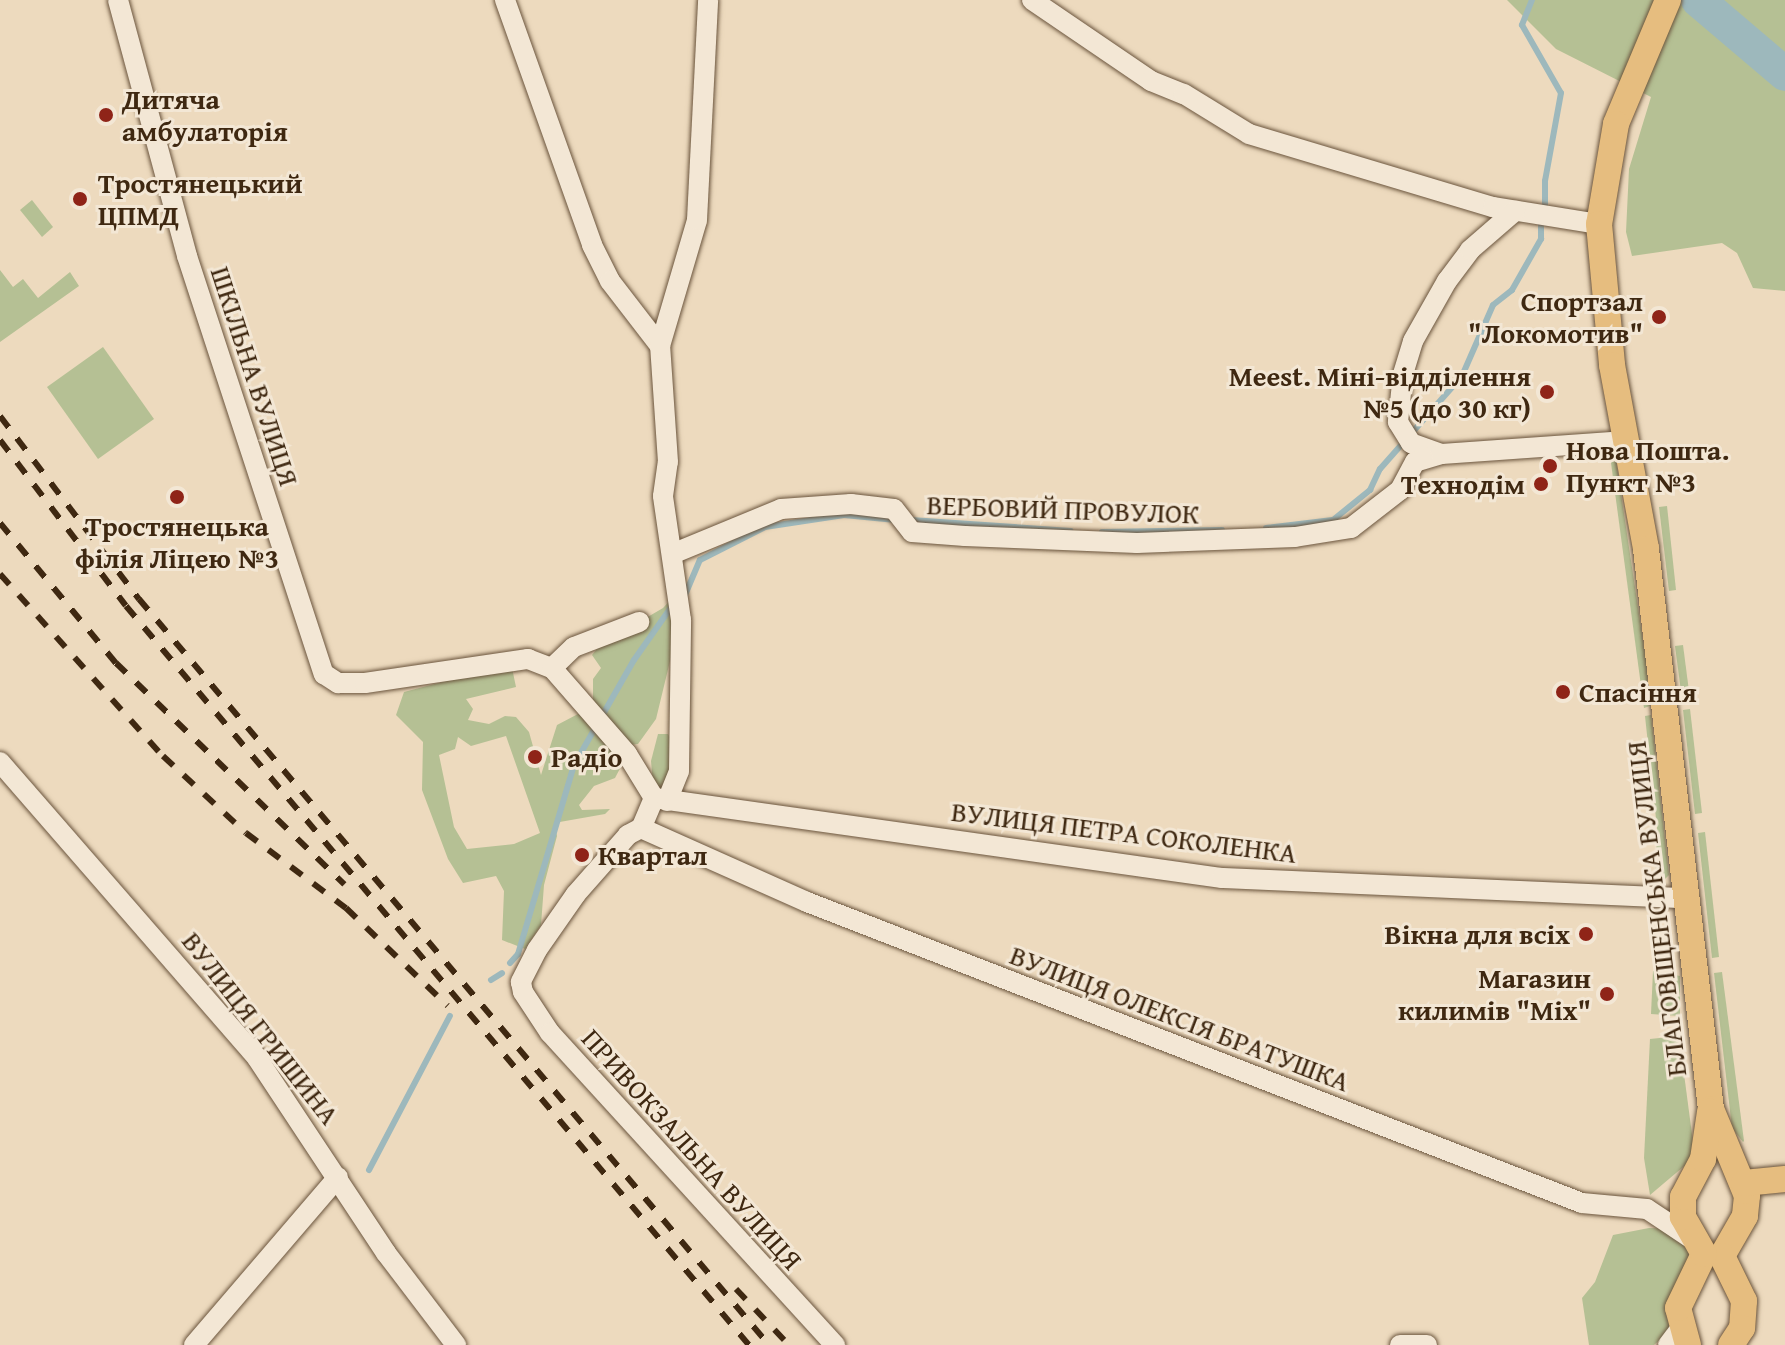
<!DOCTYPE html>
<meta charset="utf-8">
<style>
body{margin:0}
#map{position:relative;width:1785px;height:1345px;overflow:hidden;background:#eddabe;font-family:"Gentium Book Plus",serif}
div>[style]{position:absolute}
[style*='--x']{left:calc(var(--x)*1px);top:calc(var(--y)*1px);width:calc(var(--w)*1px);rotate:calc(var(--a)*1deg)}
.green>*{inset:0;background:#b5c094}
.stream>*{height:6px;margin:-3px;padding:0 3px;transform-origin:3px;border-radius:3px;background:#9db8bc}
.river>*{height:34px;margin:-17px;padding:0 17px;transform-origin:17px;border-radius:17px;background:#9db8bc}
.roads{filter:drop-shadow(0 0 2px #6a543c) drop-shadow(0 0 2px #6a543c)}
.minor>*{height:20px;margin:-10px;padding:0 10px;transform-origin:10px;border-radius:10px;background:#f3e7d5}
.major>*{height:26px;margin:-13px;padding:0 13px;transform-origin:13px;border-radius:13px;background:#e6bd7f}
.rail>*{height:6px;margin-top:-3px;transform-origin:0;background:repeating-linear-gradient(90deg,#3f2811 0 14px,transparent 0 28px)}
.dots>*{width:22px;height:22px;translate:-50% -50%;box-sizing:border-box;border:4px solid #f3e7d5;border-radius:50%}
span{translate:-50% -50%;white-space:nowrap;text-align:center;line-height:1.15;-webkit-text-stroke:6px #f3e7d5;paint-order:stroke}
.poi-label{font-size:28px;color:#3f2811;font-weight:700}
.left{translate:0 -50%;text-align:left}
.right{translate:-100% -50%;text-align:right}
.street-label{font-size:28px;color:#3f2811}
</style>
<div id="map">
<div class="green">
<i style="clip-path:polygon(1507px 0,1785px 0,1785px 291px,1753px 288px,1737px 253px,1722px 243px,1632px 256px,1626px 232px,1629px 169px,1651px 97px,1556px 49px)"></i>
<i style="clip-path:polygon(32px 200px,53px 227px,42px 237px,20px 210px)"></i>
<i style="clip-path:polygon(0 270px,13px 287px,23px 279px,38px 298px,70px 272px,79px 286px,0 342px)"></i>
<i style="clip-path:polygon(103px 347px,154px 419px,98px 459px,47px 387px)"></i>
<i style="clip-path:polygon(1614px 447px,1646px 661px,1650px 706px,1644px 708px,1609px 448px)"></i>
<i style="clip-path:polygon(1667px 506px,1676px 590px,1669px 591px,1659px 507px)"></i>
<i style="clip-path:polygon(676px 594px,672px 653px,656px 719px,638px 744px,628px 745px,593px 701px,593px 679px,601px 668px,592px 655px,600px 645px,663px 608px)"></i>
<i style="clip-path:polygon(1683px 645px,1690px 699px,1682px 699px,1675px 646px)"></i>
<i style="clip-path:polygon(evenodd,503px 666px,512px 668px,516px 687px,466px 699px,473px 709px,468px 720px,489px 724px,505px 716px,516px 717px,529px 732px,541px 775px,557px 725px,578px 714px,592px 715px,624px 761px,615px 778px,594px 786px,579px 805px,582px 810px,610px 809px,605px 814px,554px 823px,557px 836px,544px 885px,541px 925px,525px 949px,502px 940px,504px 891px,496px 876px,463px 883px,448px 859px,422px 790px,423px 742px,396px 715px,404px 692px,503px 666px,506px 736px,540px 833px,514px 844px,467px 849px,454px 827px,439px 755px,455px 749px,458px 737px,471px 746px,506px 736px)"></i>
<i style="clip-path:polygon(1690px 709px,1702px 813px,1695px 814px,1683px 710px)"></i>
<i style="clip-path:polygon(1651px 715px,1669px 875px,1655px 889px,1657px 828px,1645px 716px)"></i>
<i style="clip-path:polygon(658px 734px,668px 734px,674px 745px,673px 775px,661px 789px,653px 783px,651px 761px)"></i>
<i style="clip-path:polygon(1705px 832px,1719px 957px,1712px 958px,1698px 833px)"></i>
<i style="clip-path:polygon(1653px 971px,1680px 976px,1680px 1016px,1651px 1014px)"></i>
<i style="clip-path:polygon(1722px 972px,1744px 1141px,1743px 1142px,1732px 1128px,1714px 973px)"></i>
<i style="clip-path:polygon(1679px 1036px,1695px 1157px,1650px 1195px,1644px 1158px,1650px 1039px)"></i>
<i style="clip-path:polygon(1649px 1228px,1678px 1229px,1700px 1244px,1679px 1323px,1654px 1345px,1589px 1345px,1582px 1298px,1595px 1282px,1613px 1235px)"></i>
</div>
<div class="stream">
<i style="--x:1532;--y:0;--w:27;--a:112"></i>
<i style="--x:1522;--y:25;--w:78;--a:60.2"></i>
<i style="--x:1561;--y:93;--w:89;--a:100.3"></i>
<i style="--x:1545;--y:181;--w:27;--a:90"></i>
<i style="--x:911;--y:520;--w:160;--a:3.9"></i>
<i style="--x:1266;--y:528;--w:67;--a:-6.8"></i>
<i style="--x:1333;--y:520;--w:48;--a:-39"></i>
<i style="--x:1370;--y:490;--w:23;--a:-65"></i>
<i style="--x:1380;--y:469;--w:124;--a:-48.6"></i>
<i style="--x:1462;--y:376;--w:77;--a:-66.4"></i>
<i style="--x:1493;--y:305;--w:24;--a:-38"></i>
<i style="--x:1512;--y:290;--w:59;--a:-60.4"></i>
<i style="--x:1541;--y:239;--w:17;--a:-90"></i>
<i style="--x:1102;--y:532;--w:120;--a:-1"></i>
<i style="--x:685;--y:595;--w:38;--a:-67"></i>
<i style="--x:700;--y:560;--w:73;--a:-26.9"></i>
<i style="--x:765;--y:527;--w:80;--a:-8.6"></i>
<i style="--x:844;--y:515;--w:52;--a:5.5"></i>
<i style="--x:510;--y:963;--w:12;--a:-48"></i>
<i style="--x:518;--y:954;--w:197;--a:-73.5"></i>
<i style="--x:574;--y:765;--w:121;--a:-60.3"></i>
<i style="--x:634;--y:660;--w:66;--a:-54.9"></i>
<i style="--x:491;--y:980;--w:13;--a:-32"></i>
<i style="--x:369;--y:1170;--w:174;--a:-62.3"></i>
</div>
<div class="river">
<i style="--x:1698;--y:0;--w:114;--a:40.4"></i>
</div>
<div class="roads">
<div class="minor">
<i style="--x:118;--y:0;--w:265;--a:74.9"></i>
<i style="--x:187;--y:256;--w:440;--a:71.9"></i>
<i style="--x:324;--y:674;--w:17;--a:33"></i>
<i style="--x:338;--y:683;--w:27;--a:0"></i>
<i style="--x:365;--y:683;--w:165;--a:-8.4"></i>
<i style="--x:528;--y:659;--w:26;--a:21"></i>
<i style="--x:552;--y:668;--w:114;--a:48.9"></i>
<i style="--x:627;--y:754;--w:52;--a:58.5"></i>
<i style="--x:654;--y:798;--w:33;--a:113"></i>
<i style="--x:641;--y:828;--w:15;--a:152"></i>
<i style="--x:628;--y:835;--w:79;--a:131.4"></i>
<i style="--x:576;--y:894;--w:68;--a:124.9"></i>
<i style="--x:537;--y:950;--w:36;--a:117"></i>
<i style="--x:521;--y:982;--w:10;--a:79"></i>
<i style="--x:523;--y:992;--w:49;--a:56.6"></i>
<i style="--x:550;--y:1033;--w:423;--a:47.6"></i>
<i style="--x:505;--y:0;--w:260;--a:70.4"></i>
<i style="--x:592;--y:245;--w:40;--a:63.4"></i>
<i style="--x:610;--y:281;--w:82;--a:52.4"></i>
<i style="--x:1032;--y:0;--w:144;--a:34.2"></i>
<i style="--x:1151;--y:81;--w:35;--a:22"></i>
<i style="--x:1184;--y:94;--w:76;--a:31.6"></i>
<i style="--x:1249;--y:134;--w:255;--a:16.7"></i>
<i style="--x:1493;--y:207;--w:107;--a:9.1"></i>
<i style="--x:1441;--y:454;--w:32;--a:-160"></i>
<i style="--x:1411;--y:443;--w:25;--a:-122"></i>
<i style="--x:1398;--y:422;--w:48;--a:-84.1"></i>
<i style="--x:1403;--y:374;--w:34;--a:-73"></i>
<i style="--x:1413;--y:341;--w:69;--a:-60.5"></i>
<i style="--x:1447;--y:281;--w:39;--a:-53"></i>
<i style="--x:1470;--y:250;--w:60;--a:-40.9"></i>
<i style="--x:672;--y:554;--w:118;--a:-22.4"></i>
<i style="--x:781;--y:509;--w:70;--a:-4.1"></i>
<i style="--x:851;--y:504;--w:43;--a:6.6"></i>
<i style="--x:894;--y:509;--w:29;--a:52"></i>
<i style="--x:912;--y:532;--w:53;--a:4.3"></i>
<i style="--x:965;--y:536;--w:172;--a:2.3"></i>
<i style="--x:1137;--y:543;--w:158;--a:-2.2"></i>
<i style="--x:1295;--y:537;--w:57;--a:-9.1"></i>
<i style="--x:1351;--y:528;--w:62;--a:-37.8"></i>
<i style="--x:1400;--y:490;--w:32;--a:-62"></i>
<i style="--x:1415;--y:462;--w:27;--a:-17"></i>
<i style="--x:1441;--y:454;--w:186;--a:-4"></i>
<i style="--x:552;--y:668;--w:30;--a:-44"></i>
<i style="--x:574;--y:647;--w:70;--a:-21"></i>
<i style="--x:0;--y:762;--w:392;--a:49"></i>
<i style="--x:257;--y:1058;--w:234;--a:56.5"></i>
<i style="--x:386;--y:1253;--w:116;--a:52.7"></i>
<i style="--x:654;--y:798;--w:574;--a:8.02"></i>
<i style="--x:1222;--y:878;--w:465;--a:2.5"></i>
<i style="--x:667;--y:801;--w:32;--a:-68"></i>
<i style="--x:679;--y:771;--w:151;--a:-89.2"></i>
<i style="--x:681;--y:620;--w:125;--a:-98.3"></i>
<i style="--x:663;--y:496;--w:34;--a:-82"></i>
<i style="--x:668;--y:462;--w:116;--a:-93.9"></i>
<i style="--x:660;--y:346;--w:131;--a:-73.6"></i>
<i style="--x:697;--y:220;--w:220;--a:-87.1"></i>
<i style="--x:641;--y:828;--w:182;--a:24"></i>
<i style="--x:807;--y:902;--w:831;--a:21.23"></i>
<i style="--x:1582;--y:1203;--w:65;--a:5.3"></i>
<i style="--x:1647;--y:1209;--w:58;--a:33.7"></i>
<i style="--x:194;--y:1345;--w:221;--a:-49.4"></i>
<i style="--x:1400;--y:1345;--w:27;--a:0"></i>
<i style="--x:1668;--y:1345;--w:20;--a:-53"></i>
</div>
<div class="major">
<i style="--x:1668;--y:0;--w:134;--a:112.8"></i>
<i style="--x:1616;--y:124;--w:101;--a:99.6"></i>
<i style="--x:1599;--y:224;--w:142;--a:84.7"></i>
<i style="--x:1612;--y:365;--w:187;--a:79.5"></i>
<i style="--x:1646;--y:549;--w:564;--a:83.38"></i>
<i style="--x:1711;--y:1109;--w:94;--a:67.5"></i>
<i style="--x:1747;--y:1196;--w:20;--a:96"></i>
<i style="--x:1745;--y:1216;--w:46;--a:119.9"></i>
<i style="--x:1722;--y:1256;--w:50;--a:63.9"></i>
<i style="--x:1744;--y:1301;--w:27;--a:94"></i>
<i style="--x:1742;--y:1328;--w:20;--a:123"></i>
<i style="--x:1744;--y:1183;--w:41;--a:-5.6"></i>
<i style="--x:1688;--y:1345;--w:38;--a:-105"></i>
<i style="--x:1678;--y:1308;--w:60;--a:-64.3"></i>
<i style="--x:1704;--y:1254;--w:43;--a:-119.6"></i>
<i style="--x:1683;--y:1217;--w:20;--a:-90"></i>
<i style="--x:1683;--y:1197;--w:43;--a:-62.2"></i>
<i style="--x:1703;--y:1159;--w:48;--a:-81.5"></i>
</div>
</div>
<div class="rail">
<i style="--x:0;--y:416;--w:230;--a:52.8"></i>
<i style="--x:139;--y:599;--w:976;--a:49.82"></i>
<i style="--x:0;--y:440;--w:208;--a:52.8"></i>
<i style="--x:126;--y:606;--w:967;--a:49.87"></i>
<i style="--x:0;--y:523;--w:182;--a:50.4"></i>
<i style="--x:116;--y:663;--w:318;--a:44.1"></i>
<i style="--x:0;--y:574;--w:244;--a:48.2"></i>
<i style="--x:163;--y:756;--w:113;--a:42.9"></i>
<i style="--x:246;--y:833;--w:125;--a:36.9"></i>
<i style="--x:346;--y:908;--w:141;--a:43.9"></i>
<i style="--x:736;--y:1289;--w:77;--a:46.6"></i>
</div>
<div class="dots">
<i style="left:106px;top:115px;background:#8f2418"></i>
<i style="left:80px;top:199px;background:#8f2418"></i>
<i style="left:1659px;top:317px;background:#8f2418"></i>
<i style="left:1547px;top:392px;background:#8f2418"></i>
<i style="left:1550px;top:466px;background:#8f2418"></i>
<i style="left:1541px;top:484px;background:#8f2418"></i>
<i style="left:177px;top:497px;background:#8f2418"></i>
<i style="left:1563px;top:692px;background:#8f2418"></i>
<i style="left:535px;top:757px;background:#8f2418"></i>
<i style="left:582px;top:855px;background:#8f2418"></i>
<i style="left:1586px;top:934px;background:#8f2418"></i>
<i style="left:1607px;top:994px;background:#8f2418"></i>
</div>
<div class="poi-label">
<span class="left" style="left:122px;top:115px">Дитяча<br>амбулаторія</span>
<span class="left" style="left:98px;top:199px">Тростянецький<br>ЦПМД</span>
<span class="right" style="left:1643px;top:317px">Спортзал<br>"Локомотив"</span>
<span class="right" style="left:1531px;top:392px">Meest. Міні-відділення<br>№5 (до 30 кг)</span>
<span class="left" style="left:1566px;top:466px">Нова Пошта.<br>Пункт №3</span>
<span class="right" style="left:1525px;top:484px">Технодім</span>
<span style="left:177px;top:542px">Тростянецька<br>філія Ліцею №3</span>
<span class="left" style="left:1579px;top:692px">Спасіння</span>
<span class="left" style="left:551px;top:757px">Радіо</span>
<span class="left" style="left:598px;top:855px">Квартал</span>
<span class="right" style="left:1570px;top:934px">Вікна для всіх</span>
<span class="right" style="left:1591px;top:994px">Магазин<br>килимів "Mix"</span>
</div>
<div class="street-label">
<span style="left:255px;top:376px;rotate:72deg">ШКІЛЬНА ВУЛИЦЯ</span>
<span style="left:1063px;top:509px;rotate:2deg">ВЕРБОВИЙ ПРОВУЛОК</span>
<span style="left:1124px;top:832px;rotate:7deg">ВУЛИЦЯ ПЕТРА СОКОЛЕНКА</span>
<span style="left:1656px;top:909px;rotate:-97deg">БЛАГОВІЩЕНСЬКА ВУЛИЦЯ</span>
<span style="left:1180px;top:1018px;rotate:21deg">ВУЛИЦЯ ОЛЕКСІЯ БРАТУШКА</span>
<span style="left:261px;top:1028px;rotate:52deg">ВУЛИЦЯ ГРИШИНА</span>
<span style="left:692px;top:1149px;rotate:48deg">ПРИВОКЗАЛЬНА ВУЛИЦЯ</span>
</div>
</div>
